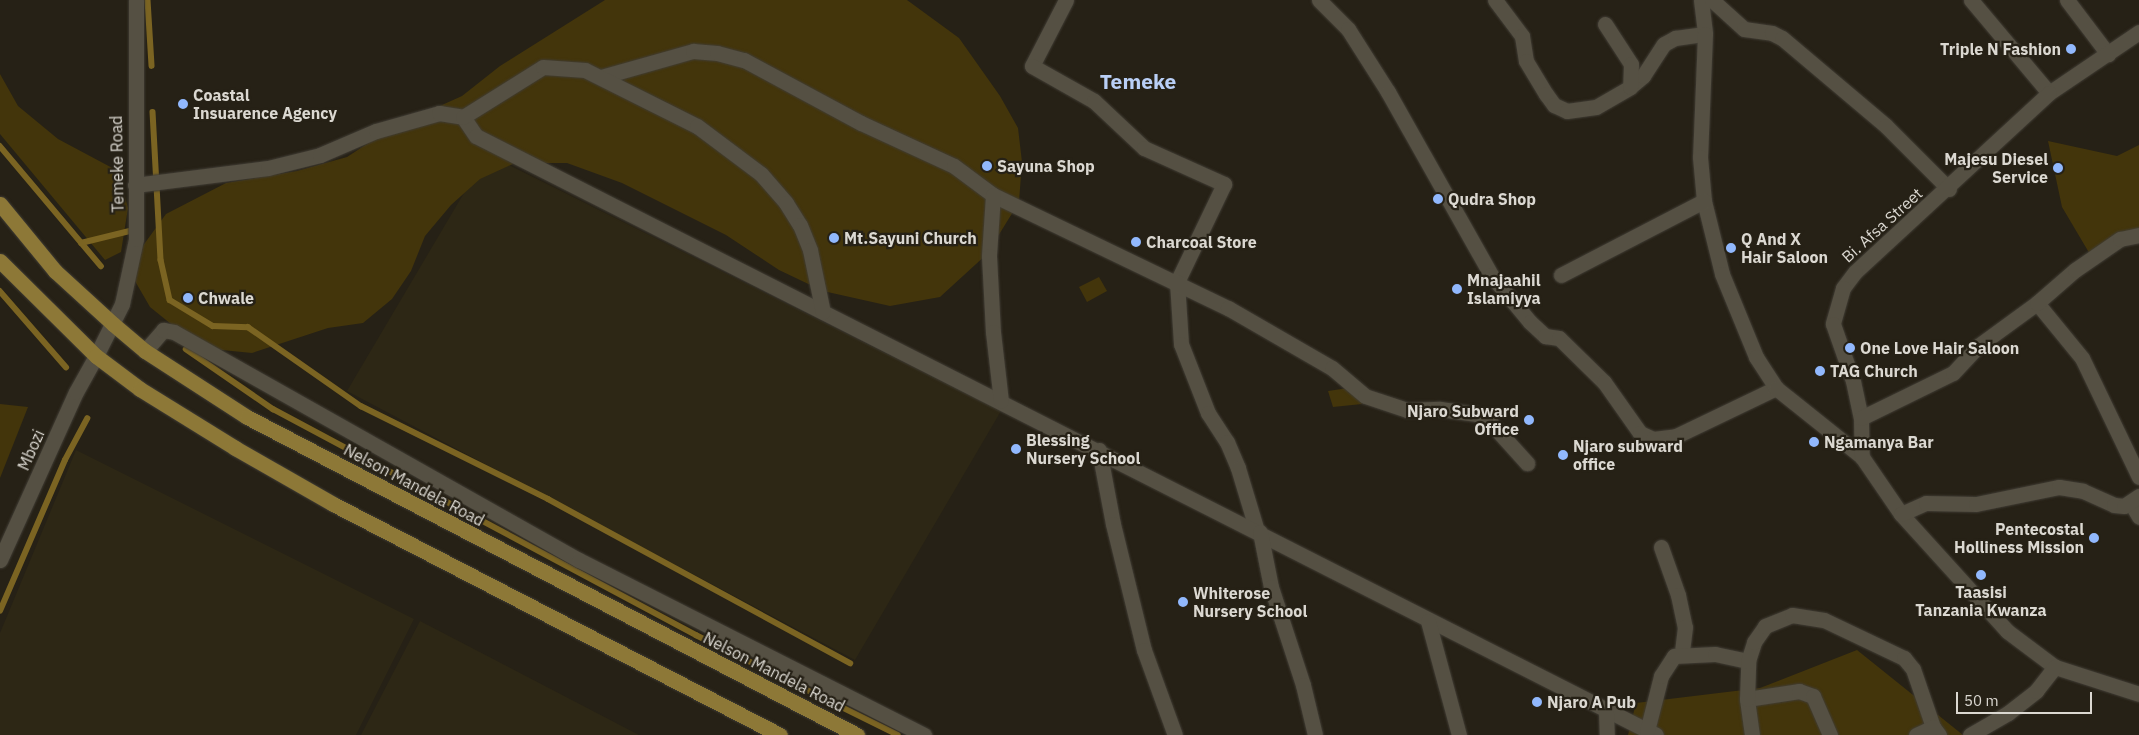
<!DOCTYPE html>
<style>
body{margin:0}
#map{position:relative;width:2139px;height:735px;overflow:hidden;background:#262116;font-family:"IBM Plex Sans",sans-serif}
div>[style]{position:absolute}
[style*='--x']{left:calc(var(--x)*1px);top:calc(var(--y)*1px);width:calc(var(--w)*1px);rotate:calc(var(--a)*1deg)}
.built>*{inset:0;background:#2d2715}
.green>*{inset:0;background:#43350b}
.stream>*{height:5.5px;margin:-2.75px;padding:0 2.75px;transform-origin:2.75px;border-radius:2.75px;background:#7b6422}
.roads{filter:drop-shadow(0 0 1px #403c34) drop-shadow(0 0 1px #403c34)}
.minor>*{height:15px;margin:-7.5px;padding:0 7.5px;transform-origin:7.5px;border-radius:7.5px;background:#555043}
.tertiary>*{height:15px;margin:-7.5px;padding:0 7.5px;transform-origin:7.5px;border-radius:7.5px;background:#555043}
.primary>*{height:15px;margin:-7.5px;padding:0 7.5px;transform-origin:7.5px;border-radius:7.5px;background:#8d7837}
.dots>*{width:14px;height:14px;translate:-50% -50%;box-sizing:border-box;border:2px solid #262116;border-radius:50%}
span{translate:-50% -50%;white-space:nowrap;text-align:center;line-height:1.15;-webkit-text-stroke:4.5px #262116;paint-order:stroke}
.poi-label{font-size:16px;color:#dbd8d1;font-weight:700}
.right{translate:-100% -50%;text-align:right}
.left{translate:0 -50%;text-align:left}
.street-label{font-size:16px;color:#dbd8d1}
.district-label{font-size:21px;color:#b9cff6;font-weight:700}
.scale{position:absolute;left:1956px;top:692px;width:136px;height:22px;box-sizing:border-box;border:2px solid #dbd8d1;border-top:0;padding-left:6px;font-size:15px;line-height:18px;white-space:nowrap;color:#dbd8d1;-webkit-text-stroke:4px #262116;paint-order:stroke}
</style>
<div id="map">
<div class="built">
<i style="clip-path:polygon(487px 154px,1001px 411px,855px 660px,347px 391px)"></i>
<i style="clip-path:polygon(76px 450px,414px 619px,356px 735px,0 735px,0 633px)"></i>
<i style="clip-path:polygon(420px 621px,639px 735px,361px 735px)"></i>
</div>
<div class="green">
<i style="clip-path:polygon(605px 0,907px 0,959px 38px,1000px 96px,1018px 128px,1022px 162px,1019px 202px,987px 254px,940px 297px,890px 306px,823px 291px,779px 270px,726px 235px,622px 183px,567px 163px,515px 163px,480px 179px,451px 205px,425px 236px,411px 271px,392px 299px,363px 323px,328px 328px,252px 353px,212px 349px,182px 333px,150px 307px,135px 281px,134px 258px,166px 214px,226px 183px,297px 171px,347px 157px,393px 127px,462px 96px,500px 66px)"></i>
<i style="clip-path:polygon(0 74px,18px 106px,58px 139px,118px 171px,128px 208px,121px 252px,105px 260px,0 134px)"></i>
<i style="clip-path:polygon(2048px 141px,2117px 156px,2139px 145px,2139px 237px,2091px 256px,2062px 207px)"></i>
<i style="clip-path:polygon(1099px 277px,1107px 291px,1087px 302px,1079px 287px)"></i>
<i style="clip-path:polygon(1355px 387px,1362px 404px,1333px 407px,1328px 391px)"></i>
<i style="clip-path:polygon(0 404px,28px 407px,0 478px)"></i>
<i style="clip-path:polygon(1857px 650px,1963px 735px,1628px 735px,1636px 703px,1760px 688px)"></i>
</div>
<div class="stream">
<i style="--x:148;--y:0;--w:66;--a:86.5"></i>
<i style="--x:153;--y:112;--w:148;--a:86.9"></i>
<i style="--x:161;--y:260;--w:41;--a:77.3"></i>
<i style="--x:170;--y:300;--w:50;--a:31.2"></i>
<i style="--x:213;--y:326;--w:35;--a:2"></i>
<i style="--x:248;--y:327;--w:138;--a:35"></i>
<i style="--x:361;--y:406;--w:209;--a:26.4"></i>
<i style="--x:548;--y:499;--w:344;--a:28.5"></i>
<i style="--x:0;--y:146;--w:157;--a:49.9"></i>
<i style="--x:81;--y:243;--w:55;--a:-13.8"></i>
<i style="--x:0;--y:291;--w:101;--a:49"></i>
<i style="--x:186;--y:349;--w:106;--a:34.6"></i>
<i style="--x:273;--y:409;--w:480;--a:28.1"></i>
<i style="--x:696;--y:635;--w:225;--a:26.3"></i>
<i style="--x:0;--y:611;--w:164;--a:-66.7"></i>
<i style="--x:65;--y:460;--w:47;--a:-61.8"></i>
</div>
<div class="roads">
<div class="minor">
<i style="--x:1066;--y:0;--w:74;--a:117.3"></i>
<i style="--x:1032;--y:66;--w:71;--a:29.4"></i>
<i style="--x:1094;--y:101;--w:69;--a:43.2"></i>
<i style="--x:1144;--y:148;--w:88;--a:24.2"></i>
<i style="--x:1224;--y:184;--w:109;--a:115.6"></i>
<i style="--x:1177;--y:282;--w:62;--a:86.3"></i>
<i style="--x:1181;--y:344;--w:74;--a:68.6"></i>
<i style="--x:1208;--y:413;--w:35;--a:57"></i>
<i style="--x:1227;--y:442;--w:28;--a:67"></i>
<i style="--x:1238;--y:468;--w:66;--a:73.2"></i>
<i style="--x:1319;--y:0;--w:41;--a:45"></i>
<i style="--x:1348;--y:29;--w:75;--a:57.6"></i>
<i style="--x:1388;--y:92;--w:210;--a:60.6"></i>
<i style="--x:1491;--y:275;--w:61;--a:50.3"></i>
<i style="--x:1530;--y:322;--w:21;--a:43"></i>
<i style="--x:1545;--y:336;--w:14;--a:8"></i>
<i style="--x:1559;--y:338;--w:63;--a:44.4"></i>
<i style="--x:1604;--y:382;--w:62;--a:54.8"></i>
<i style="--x:1640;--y:433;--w:14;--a:25"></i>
<i style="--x:1653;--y:439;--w:23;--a:-7"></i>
<i style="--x:1676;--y:436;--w:111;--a:-25.6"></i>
<i style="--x:1495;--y:0;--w:45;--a:53.1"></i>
<i style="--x:1522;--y:36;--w:25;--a:81"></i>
<i style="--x:1526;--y:61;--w:39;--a:59"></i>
<i style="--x:1546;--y:94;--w:14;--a:54"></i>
<i style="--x:1554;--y:105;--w:14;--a:25"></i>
<i style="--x:1567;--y:111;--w:29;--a:-8"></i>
<i style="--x:1596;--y:107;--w:39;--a:-30"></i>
<i style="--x:1630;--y:87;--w:17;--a:-40"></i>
<i style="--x:1643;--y:76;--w:38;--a:-57"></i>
<i style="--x:1664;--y:44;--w:13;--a:-29"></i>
<i style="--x:1675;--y:38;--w:30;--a:-8"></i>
<i style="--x:1701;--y:0;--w:34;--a:83"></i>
<i style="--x:1705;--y:34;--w:123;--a:92.3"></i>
<i style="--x:1700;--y:157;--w:44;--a:84.8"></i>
<i style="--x:1704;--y:201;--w:75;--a:76.1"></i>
<i style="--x:1722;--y:274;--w:90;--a:67.7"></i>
<i style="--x:1756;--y:357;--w:37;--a:57"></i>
<i style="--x:1776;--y:388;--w:110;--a:38.7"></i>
<i style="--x:1712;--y:0;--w:43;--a:42.2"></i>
<i style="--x:1744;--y:29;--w:28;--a:8"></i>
<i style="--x:1772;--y:33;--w:11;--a:27"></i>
<i style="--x:1782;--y:38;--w:136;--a:40.2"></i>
<i style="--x:1886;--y:126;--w:89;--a:45"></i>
<i style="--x:1971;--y:0;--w:121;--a:50"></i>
<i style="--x:2067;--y:0;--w:68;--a:52.8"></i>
<i style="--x:1605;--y:24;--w:48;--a:57"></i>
<i style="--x:1631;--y:64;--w:23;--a:92"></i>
<i style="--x:2139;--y:32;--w:109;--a:145.9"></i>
<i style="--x:2049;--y:93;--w:264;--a:137.3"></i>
<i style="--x:1855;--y:272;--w:20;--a:127"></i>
<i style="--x:1843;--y:288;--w:37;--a:106"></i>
<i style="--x:1833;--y:324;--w:60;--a:70.7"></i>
<i style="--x:1853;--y:381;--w:38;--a:78"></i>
<i style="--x:1861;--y:418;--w:39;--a:89"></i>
<i style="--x:1862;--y:457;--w:69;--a:55.6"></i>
<i style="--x:1901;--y:514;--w:158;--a:47.8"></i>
<i style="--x:2007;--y:631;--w:60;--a:36.9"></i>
<i style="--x:2055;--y:667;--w:88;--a:17.8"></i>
<i style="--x:601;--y:77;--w:96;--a:-15.8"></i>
<i style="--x:693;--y:51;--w:24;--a:5"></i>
<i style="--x:717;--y:53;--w:28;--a:15"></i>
<i style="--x:744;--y:60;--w:133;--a:28.3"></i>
<i style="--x:861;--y:123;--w:102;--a:24.8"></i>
<i style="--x:954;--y:166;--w:49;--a:36.6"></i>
<i style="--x:993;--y:195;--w:261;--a:25.7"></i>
<i style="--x:1228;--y:308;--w:120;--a:30"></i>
<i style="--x:1332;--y:368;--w:43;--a:40.3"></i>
<i style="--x:1365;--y:396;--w:44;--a:18.4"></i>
<i style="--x:1407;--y:410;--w:33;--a:-2"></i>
<i style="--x:1440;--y:409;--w:37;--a:8"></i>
<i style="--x:1477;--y:414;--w:14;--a:30"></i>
<i style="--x:1489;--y:421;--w:57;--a:47.9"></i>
<i style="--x:463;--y:117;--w:23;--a:56"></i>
<i style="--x:476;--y:136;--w:1323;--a:26.91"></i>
<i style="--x:135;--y:185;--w:134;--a:-7.3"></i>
<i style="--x:268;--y:168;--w:54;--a:-14"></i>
<i style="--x:320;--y:155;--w:61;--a:-23.2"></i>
<i style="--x:376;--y:131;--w:66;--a:-15.9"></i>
<i style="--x:439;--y:113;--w:24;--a:9"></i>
<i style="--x:463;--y:117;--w:94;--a:-32"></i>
<i style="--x:543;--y:67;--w:42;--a:4.1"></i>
<i style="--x:585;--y:70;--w:125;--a:26.6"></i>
<i style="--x:697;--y:126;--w:80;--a:36.9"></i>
<i style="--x:761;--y:174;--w:38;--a:49"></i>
<i style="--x:786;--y:203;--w:26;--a:58"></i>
<i style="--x:800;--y:225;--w:27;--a:68"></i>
<i style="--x:810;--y:250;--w:63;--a:78.2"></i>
<i style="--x:993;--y:195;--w:61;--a:93.8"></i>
<i style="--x:989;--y:256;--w:76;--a:87"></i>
<i style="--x:993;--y:332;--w:69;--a:83.4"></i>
<i style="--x:1561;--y:275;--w:161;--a:-27.4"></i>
<i style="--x:2037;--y:303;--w:71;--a:50.7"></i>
<i style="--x:2082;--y:358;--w:132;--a:64.4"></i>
<i style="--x:145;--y:351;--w:28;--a:-49"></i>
<i style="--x:163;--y:330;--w:11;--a:10"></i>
<i style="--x:174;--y:332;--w:465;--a:29.4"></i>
<i style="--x:579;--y:560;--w:387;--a:26.9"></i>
<i style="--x:1861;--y:418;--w:102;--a:-26.1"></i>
<i style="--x:1953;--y:373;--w:37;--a:-47"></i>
<i style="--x:1978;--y:346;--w:73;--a:-36.1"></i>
<i style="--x:2037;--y:303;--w:50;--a:-41"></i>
<i style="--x:2075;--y:270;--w:55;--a:-34.6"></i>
<i style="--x:2120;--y:239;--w:19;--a:-12"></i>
<i style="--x:1099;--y:450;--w:75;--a:79.3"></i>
<i style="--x:1113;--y:524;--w:130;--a:76.2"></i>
<i style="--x:1144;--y:650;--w:90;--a:70"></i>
<i style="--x:2131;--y:503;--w:16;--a:60"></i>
<i style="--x:1901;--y:514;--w:27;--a:-24"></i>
<i style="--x:1926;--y:503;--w:50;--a:1.1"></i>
<i style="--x:1976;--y:504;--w:85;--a:-11.6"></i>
<i style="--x:2059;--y:487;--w:24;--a:9"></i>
<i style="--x:2083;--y:491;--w:34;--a:24"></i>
<i style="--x:2114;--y:505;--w:10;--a:6"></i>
<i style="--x:2124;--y:506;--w:18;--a:-34"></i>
<i style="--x:1260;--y:532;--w:56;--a:78.7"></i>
<i style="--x:1271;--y:587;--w:103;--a:71.9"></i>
<i style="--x:1303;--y:685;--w:51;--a:76.5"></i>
<i style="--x:1661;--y:547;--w:51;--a:70.5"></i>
<i style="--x:1678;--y:595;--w:33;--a:78"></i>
<i style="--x:1685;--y:627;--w:26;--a:97"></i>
<i style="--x:0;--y:560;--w:184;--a:-65.7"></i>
<i style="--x:76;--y:392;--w:41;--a:-60.9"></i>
<i style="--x:1428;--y:621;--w:118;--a:74.8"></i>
<i style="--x:1747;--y:699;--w:53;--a:-8.7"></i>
<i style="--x:1799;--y:691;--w:15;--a:20"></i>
<i style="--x:1813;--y:696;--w:43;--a:66.4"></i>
<i style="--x:1606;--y:712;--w:23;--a:88"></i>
<i style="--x:1647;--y:731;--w:57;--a:-75.7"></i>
<i style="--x:1661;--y:676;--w:24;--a:-57"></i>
<i style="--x:1674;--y:656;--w:41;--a:-2.8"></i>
<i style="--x:1715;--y:654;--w:34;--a:12"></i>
<i style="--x:1752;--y:735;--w:36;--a:-98"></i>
<i style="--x:1747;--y:699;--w:38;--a:-88"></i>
<i style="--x:1748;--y:661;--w:20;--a:-72"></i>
<i style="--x:1754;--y:642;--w:19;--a:-55"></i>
<i style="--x:1765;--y:626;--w:29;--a:-22"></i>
<i style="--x:1792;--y:615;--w:32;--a:9"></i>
<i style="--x:1824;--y:620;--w:89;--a:25.4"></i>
<i style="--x:1904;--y:658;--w:14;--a:51"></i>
<i style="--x:1913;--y:669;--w:61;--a:71"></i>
<i style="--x:1933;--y:727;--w:10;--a:53"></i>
<i style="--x:1916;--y:735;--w:19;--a:-25"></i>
<i style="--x:1970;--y:735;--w:44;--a:-30.1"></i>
<i style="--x:2008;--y:713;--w:36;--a:-38"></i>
<i style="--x:2036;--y:691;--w:31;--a:-52"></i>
</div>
<div class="tertiary">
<i style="--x:96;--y:356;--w:58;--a:-63.4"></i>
<i style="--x:122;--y:304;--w:66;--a:-77.8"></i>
<i style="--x:136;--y:239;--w:239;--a:-90"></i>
</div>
<div class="primary">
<i style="--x:0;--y:204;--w:87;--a:50.6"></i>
<i style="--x:55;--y:271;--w:79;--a:42.4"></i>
<i style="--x:113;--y:324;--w:42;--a:40.2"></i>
<i style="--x:145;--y:351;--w:121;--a:32.9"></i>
<i style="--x:247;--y:417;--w:688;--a:27.53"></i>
<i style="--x:0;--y:261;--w:135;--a:44.7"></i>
<i style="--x:96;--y:356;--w:55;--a:36.9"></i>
<i style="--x:140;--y:389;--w:112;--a:31.8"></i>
<i style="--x:235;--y:448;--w:113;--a:29.7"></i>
<i style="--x:333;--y:504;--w:503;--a:27.33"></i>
</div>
</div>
<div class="dots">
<i style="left:2071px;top:49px;background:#91b8fd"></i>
<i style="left:183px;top:104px;background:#91b8fd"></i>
<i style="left:987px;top:166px;background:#91b8fd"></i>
<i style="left:2058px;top:168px;background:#91b8fd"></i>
<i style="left:1438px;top:199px;background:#91b8fd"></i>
<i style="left:834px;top:238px;background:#91b8fd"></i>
<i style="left:1136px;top:242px;background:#91b8fd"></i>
<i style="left:1731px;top:248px;background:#91b8fd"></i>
<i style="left:1457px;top:289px;background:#91b8fd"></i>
<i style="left:188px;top:298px;background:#91b8fd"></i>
<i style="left:1850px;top:348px;background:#91b8fd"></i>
<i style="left:1820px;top:371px;background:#91b8fd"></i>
<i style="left:1529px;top:420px;background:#91b8fd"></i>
<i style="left:1814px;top:442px;background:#91b8fd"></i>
<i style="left:1016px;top:449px;background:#91b8fd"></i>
<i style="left:1563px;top:455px;background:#91b8fd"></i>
<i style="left:2094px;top:538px;background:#91b8fd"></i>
<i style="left:1981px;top:575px;background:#91b8fd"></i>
<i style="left:1183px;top:602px;background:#91b8fd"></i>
<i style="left:1537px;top:702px;background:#91b8fd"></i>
</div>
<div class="poi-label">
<span class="right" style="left:2061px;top:49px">Triple N Fashion</span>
<span class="left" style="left:193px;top:104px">Coastal<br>Insuarence Agency</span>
<span class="right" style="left:2048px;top:168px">Majesu Diesel<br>Service</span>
<span class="left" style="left:997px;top:166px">Sayuna Shop</span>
<span class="left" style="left:1448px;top:199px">Qudra Shop</span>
<span class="left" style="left:844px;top:238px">Mt.Sayuni Church</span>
<span class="left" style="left:1741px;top:248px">Q And X<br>Hair Saloon</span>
<span class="left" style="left:1146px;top:242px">Charcoal Store</span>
<span class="left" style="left:1467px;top:289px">Mnajaahil<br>Islamiyya</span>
<span class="left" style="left:198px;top:298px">Chwale</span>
<span class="left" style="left:1860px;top:348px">One Love Hair Saloon</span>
<span class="left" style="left:1830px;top:371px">TAG Church</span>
<span class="right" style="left:1519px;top:420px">Njaro Subward<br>Office</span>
<span class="left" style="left:1026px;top:449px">Blessing<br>Nursery School</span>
<span class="left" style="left:1824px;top:442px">Ngamanya Bar</span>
<span class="left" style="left:1573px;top:455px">Njaro subward<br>office</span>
<span class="right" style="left:2084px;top:538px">Pentecostal<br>Holliness Mission</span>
<span style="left:1981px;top:601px">Taasisi<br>Tanzania Kwanza</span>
<span class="left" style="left:1193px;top:602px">Whiterose<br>Nursery School</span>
<span class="left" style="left:1547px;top:702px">Njaro A Pub</span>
</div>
<div class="street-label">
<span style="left:117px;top:164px;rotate:-91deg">Temeke Road</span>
<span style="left:1882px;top:225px;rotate:-42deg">Bi. Afsa Street</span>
<span style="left:31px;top:450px;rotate:-66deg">Mbozi</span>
<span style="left:414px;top:485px;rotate:28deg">Nelson Mandela Road</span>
<span style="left:774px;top:672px;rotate:27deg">Nelson Mandela Road</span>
</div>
<div class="district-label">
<span style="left:1138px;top:81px">Temeke</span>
</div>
<div class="scale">50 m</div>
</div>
